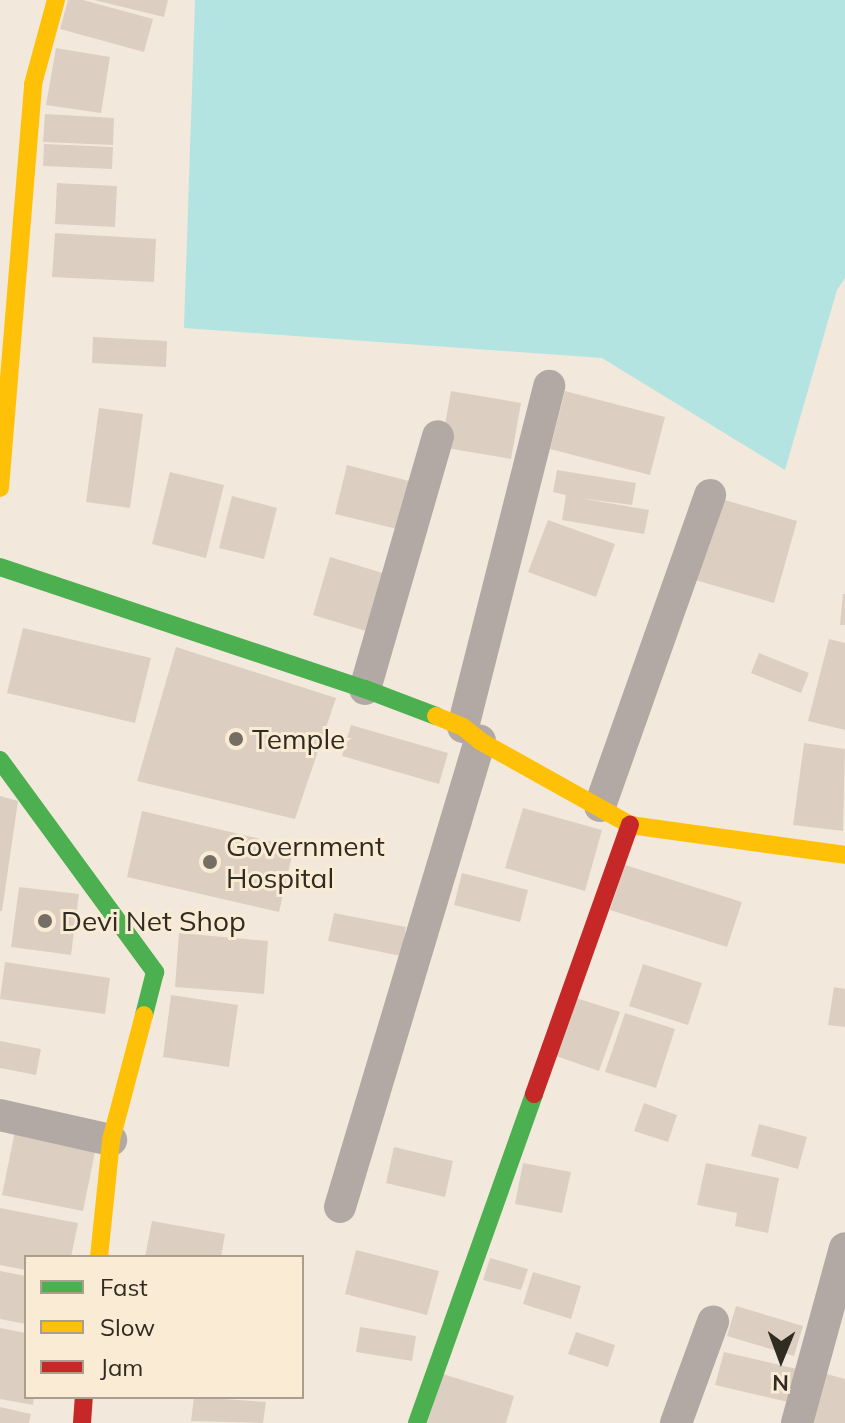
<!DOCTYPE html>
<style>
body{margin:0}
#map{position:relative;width:845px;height:1423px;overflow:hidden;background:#f2e9dc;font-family:Mulish,sans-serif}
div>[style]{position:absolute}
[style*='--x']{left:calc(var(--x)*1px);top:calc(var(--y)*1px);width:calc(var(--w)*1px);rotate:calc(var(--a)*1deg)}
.water>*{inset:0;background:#b3e4e1}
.building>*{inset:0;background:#dccfc2}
.street>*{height:32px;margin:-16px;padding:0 16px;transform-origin:16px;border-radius:16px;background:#b2a9a4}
.fast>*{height:18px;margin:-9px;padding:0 9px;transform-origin:9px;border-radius:9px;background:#4caf50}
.slow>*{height:18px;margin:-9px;padding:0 9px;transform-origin:9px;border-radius:9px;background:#ffc107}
.jam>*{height:18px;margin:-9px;padding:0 9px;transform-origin:9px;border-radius:9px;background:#c62828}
.dots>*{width:22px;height:22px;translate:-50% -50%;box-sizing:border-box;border:4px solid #faebd4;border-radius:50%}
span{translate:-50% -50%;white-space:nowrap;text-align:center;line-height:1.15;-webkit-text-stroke:6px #faebd4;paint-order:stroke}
.poi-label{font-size:28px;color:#312c23}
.left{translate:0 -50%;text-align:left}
.legend{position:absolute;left:24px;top:1255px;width:280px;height:144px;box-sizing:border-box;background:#faebd4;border:2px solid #aa9f8d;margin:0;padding:10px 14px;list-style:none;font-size:24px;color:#312c23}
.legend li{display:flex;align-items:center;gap:16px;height:40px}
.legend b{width:40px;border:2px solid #aa9f8d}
.north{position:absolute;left:741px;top:1319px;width:80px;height:80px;-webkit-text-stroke:6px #faebd4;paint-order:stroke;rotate:181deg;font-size:22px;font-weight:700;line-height:32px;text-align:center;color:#312c23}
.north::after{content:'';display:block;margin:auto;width:28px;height:36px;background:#312c23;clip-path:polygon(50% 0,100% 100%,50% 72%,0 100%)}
</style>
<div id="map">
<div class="water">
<i style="clip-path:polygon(195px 0,845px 0,845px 278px,837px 290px,785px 470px,602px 358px,184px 328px)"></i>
</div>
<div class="building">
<i style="clip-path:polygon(68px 0,83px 0,153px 19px,144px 52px,60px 29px)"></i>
<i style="clip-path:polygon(94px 0,168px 0,164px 17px)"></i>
<i style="clip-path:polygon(56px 48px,110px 57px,101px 113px,46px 105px)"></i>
<i style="clip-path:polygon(45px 114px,114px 118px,113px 145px,43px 142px)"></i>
<i style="clip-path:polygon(44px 144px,113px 147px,112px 169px,43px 166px)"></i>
<i style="clip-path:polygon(57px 183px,117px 186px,115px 227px,55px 224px)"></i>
<i style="clip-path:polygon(55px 233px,156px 239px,154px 282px,52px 277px)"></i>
<i style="clip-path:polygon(93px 337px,167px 341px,166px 367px,92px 363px)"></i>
<i style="clip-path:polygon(451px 391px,521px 403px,511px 459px,441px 447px)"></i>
<i style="clip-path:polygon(565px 391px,665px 417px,650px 475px,550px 449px)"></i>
<i style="clip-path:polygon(99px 408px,143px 414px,130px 508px,86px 502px)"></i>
<i style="clip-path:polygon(347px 465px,409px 481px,397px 529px,335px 514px)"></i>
<i style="clip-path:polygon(557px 470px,636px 483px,632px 505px,579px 498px,649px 510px,644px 534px,562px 520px,566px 495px,553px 492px)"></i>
<i style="clip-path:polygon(170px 472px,224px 485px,206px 558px,152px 544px)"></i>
<i style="clip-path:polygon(232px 496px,277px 508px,264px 559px,219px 548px)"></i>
<i style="clip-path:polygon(718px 498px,797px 521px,774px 603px,695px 580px)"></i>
<i style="clip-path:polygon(548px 520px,615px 544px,596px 597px,528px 572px)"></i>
<i style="clip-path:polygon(330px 557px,386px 574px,369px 632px,313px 615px)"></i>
<i style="clip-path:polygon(843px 594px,845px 594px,845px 625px,840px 625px)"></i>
<i style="clip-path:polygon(23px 628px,151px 658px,135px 723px,7px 693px)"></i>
<i style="clip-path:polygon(829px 639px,845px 643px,845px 730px,808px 721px)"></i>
<i style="clip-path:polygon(176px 647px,336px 698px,295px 819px,137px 781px)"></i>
<i style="clip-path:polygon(759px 653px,809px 673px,801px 693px,751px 673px)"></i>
<i style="clip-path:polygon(351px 725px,448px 753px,439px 784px,342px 756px)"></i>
<i style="clip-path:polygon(804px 743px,845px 749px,843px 831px,793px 825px)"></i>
<i style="clip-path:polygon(0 796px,18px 801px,2px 911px,0 911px)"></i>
<i style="clip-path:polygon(523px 808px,602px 830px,585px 891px,505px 868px)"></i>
<i style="clip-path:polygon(142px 811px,294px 847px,279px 912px,127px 877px)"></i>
<i style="clip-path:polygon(625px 865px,742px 902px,727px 947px,610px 910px)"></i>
<i style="clip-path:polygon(462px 873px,528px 890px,520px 922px,454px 905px)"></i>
<i style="clip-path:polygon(19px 887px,79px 894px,71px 955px,11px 947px)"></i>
<i style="clip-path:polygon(334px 913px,406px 927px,401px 956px,328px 941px)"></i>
<i style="clip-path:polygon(179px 933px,268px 941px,264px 994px,175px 987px)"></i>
<i style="clip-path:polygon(5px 962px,110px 978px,105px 1014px,0 999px)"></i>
<i style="clip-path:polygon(643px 964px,702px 983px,688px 1025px,629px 1006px)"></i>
<i style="clip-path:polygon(834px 987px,845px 989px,845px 1027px,828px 1025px)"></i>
<i style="clip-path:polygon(171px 995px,238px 1005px,229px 1067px,163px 1057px)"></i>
<i style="clip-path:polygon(576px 998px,620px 1012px,599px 1071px,556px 1056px)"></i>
<i style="clip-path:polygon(625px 1013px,675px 1029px,656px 1088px,605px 1072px)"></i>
<i style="clip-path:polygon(0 1041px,41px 1049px,36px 1075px,0 1068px)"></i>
<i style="clip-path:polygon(644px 1103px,677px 1115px,668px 1142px,634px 1131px)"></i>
<i style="clip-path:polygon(759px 1124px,807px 1137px,798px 1169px,751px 1156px)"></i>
<i style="clip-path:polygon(15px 1131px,96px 1147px,83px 1211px,2px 1195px)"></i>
<i style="clip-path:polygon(394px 1147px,453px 1161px,445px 1197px,386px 1183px)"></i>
<i style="clip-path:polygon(523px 1163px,571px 1172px,562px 1213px,515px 1204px)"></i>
<i style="clip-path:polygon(706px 1163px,779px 1178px,768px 1233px,735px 1226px,737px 1213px,697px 1205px)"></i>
<i style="clip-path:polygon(0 1208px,78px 1223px,71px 1257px,26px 1257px,26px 1270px,0 1265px)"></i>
<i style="clip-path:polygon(152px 1221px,225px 1234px,221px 1257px,145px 1257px)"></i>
<i style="clip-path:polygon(356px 1250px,439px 1271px,427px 1315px,345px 1294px)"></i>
<i style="clip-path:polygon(490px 1258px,528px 1269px,521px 1290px,483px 1280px)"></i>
<i style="clip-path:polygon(0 1271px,26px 1276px,26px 1324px,0 1319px)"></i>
<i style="clip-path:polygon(533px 1272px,581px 1286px,571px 1319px,523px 1304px)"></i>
<i style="clip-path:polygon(736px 1306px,803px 1326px,794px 1356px,727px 1336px)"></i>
<i style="clip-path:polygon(360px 1327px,416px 1336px,412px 1361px,356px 1352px)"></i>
<i style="clip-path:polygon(0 1328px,26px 1333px,26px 1397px,34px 1397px,33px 1405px,0 1399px)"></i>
<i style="clip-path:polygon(576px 1332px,615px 1345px,608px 1367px,568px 1354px)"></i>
<i style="clip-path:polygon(724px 1352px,797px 1369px,788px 1402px,715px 1385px)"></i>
<i style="clip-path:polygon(823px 1373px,845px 1379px,845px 1423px,808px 1423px)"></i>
<i style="clip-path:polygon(443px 1374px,514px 1396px,506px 1423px,427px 1423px)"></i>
<i style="clip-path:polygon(194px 1397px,266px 1402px,263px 1423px,191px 1421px)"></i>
<i style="clip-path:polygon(0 1407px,31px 1414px,29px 1423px,0 1423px)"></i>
</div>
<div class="street">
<i style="--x:365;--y:689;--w:263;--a:-73.9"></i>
<i style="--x:463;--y:727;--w:352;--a:-75.8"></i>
<i style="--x:600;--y:806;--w:330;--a:-70.5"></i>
<i style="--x:0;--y:1115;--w:114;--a:12.7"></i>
<i style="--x:340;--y:1207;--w:487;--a:-73.3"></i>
<i style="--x:676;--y:1423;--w:108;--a:-69.9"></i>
<i style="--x:797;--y:1423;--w:181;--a:-74.7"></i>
</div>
<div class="fast">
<i style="--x:0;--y:567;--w:385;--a:18.5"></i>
<i style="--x:365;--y:689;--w:76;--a:20.8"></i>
<i style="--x:0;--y:760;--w:263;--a:53.8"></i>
<i style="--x:155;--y:972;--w:44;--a:104.3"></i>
<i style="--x:417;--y:1423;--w:349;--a:-70.4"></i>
</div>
<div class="slow">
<i style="--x:0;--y:488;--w:405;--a:-85.3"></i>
<i style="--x:33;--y:84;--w:87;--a:-74.7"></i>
<i style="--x:436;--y:716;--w:29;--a:22"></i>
<i style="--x:463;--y:727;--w:22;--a:39"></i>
<i style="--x:480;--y:741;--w:172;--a:29.2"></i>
<i style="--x:630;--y:825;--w:217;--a:7.9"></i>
<i style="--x:99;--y:1257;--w:118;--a:-84.1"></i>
<i style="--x:111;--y:1140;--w:129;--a:-75.2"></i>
</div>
<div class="jam">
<i style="--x:534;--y:1094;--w:286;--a:-70.4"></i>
<i style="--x:82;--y:1423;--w:26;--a:-86"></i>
</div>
<div class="dots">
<i style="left:236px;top:739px;background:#756e64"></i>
<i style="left:210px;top:862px;background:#756e64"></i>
<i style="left:45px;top:921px;background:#756e64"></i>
</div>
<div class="poi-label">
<span class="left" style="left:252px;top:739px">Temple</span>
<span class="left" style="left:226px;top:862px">Government<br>Hospital</span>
<span class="left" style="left:61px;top:921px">Devi Net Shop</span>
</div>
<ul class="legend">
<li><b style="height:10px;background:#4caf50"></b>Fast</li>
<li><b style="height:10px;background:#ffc107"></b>Slow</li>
<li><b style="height:10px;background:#c62828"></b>Jam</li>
</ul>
<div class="north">N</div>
</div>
